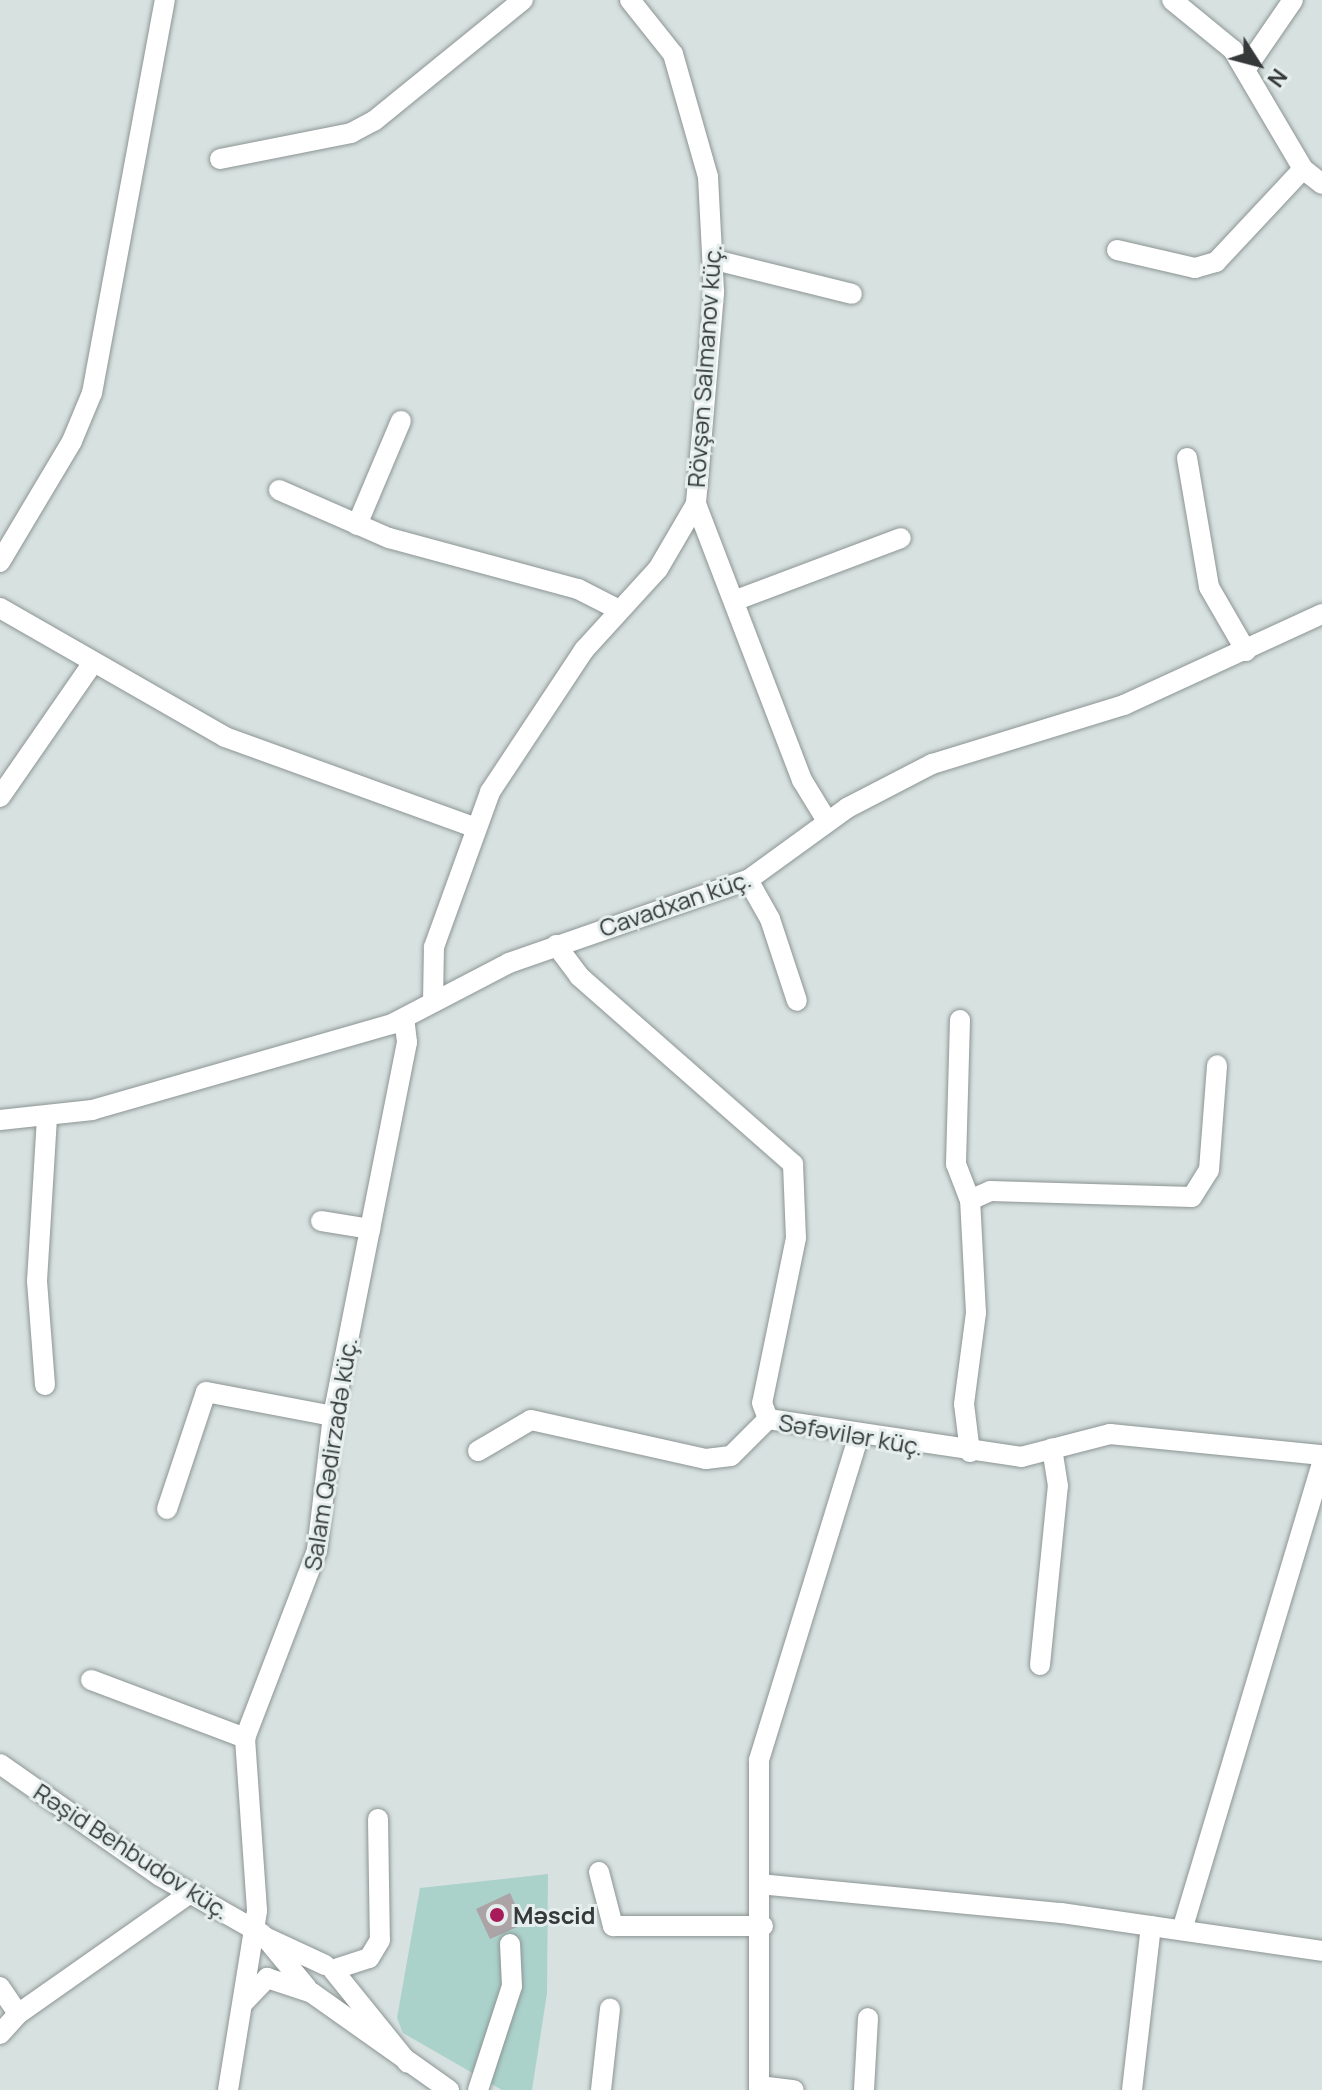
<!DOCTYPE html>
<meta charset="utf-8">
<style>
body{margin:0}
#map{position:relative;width:1322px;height:2090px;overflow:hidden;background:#d7e1e0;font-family:Manrope,sans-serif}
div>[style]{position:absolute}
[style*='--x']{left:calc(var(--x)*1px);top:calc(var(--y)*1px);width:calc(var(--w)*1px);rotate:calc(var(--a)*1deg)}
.green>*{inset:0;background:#abd1cb}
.building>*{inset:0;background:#aba3a5}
.roads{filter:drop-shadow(0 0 2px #8c9593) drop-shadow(0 0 2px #8c9593)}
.minor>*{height:20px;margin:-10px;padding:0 10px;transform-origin:10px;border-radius:10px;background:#fff}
.dots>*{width:22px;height:22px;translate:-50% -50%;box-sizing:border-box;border:4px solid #e5eeed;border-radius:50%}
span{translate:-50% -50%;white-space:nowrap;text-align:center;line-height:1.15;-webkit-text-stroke:6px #e5eeed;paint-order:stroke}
.street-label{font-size:24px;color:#353939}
.poi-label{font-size:24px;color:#353939;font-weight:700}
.left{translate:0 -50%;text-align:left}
.north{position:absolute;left:1218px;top:24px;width:80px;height:80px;-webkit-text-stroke:6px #e5eeed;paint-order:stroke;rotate:126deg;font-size:22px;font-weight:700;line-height:32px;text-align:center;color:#353939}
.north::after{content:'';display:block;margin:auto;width:28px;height:36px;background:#353939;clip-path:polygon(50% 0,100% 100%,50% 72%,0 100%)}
</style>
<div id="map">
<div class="green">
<i style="clip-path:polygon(548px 1874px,547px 1993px,532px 2090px,502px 2090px,403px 2033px,397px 2018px,420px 1888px)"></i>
</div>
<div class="building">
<i style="clip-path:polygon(510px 1893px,524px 1924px,490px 1939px,476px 1909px)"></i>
</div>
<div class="roads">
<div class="minor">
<i style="--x:630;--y:0;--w:69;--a:51.5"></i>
<i style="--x:673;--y:54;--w:128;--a:74.1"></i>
<i style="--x:708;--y:177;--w:116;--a:87"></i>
<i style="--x:714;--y:293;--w:212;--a:94.9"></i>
<i style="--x:696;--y:504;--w:296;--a:69"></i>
<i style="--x:802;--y:780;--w:48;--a:58.6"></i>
<i style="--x:1172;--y:0;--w:79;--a:39.3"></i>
<i style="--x:1233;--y:50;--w:138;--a:59.5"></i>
<i style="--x:1303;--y:169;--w:24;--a:38"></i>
<i style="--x:1247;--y:67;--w:81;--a:-55.5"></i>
<i style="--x:220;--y:159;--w:134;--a:-11.2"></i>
<i style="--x:351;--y:133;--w:26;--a:-28"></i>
<i style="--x:374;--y:121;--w:192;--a:-39.1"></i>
<i style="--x:1117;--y:250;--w:80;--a:13"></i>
<i style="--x:1195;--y:268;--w:22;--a:-16"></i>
<i style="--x:1216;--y:262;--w:127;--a:-46.9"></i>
<i style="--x:715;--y:260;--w:141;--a:13.9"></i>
<i style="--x:1187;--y:458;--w:131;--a:80.3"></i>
<i style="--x:1209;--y:587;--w:74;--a:60"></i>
<i style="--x:279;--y:490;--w:120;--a:23.6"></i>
<i style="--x:389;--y:538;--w:196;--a:15.1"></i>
<i style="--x:578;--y:589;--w:46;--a:27.1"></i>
<i style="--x:357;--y:525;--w:113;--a:-67.1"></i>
<i style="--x:0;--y:562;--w:141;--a:-59.2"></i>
<i style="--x:72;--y:441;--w:52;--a:-67.4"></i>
<i style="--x:92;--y:393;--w:400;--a:-79.5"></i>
<i style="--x:736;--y:600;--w:176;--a:-20.6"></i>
<i style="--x:0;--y:608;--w:259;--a:29.8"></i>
<i style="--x:225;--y:737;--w:265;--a:19.9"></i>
<i style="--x:0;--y:797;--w:162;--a:-55.3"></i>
<i style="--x:748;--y:880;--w:45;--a:60.6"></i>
<i style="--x:770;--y:919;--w:86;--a:71.8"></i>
<i style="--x:556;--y:945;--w:39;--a:53"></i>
<i style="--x:579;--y:976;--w:285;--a:41.3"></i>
<i style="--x:793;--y:1164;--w:74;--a:87.7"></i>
<i style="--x:796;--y:1238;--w:168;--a:101.6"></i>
<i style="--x:762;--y:1403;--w:17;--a:69"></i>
<i style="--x:768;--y:1419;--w:256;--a:8.5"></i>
<i style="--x:1021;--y:1457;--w:92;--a:-14.5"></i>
<i style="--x:1110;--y:1434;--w:213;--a:5.7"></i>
<i style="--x:433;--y:1002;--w:55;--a:-89"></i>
<i style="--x:434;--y:947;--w:165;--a:-70.1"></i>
<i style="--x:490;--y:792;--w:170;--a:-56.5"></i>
<i style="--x:584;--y:650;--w:110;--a:-47.6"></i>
<i style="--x:658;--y:569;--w:75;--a:-59.7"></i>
<i style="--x:960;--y:1020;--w:144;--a:91.6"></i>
<i style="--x:956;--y:1164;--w:39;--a:69"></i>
<i style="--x:0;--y:1120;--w:93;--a:-6.2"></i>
<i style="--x:92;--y:1110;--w:312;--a:-16"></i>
<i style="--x:392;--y:1024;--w:132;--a:-27.5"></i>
<i style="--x:509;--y:963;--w:253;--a:-19.2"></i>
<i style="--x:748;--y:880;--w:122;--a:-36"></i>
<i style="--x:847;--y:808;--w:96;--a:-27.4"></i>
<i style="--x:932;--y:764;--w:201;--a:-17.1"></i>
<i style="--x:1124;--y:705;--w:218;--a:-24.7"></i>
<i style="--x:321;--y:1221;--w:50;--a:9.3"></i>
<i style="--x:45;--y:1385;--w:104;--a:-94.4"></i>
<i style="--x:37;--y:1281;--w:162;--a:-86.5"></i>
<i style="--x:478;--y:1451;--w:61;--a:-30.3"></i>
<i style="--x:531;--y:1420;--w:179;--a:12.6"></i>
<i style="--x:706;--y:1459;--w:25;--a:-7"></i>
<i style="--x:731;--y:1456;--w:52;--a:-45"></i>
<i style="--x:970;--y:1452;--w:48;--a:-97.1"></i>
<i style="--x:964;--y:1404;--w:92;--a:-82.5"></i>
<i style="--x:976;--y:1313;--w:113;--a:-93"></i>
<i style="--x:970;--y:1200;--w:22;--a:-24"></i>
<i style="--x:990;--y:1191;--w:202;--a:1.7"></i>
<i style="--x:1192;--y:1197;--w:32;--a:-58"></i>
<i style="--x:1209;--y:1170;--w:105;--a:-85.6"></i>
<i style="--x:167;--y:1509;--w:123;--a:-71.6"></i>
<i style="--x:206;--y:1392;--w:129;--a:10.7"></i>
<i style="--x:1040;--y:1665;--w:180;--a:-84.3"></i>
<i style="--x:1058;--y:1486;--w:38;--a:-99"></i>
<i style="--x:91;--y:1680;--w:165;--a:20.6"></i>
<i style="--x:0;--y:1764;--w:195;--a:35"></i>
<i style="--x:160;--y:1876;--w:117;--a:29.6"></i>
<i style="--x:378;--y:1819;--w:121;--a:89.1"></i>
<i style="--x:380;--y:1940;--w:21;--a:121"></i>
<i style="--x:369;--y:1958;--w:38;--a:162"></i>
<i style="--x:333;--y:1970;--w:119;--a:51.1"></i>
<i style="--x:599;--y:1872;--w:56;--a:75.5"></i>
<i style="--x:613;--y:1926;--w:150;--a:0"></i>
<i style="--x:759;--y:1884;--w:304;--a:5.5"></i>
<i style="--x:1062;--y:1913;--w:263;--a:8.3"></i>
<i style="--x:1182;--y:1930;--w:487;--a:-73.3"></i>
<i style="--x:0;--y:1987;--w:32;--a:56"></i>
<i style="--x:18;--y:2014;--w:209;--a:-35.1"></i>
<i style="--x:307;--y:1988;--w:66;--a:-129.5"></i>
<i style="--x:265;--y:1937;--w:66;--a:25"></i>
<i style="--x:243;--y:2003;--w:35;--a:-46"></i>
<i style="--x:267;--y:1978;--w:47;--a:18.4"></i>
<i style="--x:312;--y:1993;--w:168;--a:35.3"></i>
<i style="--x:0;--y:2034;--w:27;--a:-48"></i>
<i style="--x:759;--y:2086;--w:35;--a:7"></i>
<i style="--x:228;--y:2090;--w:182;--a:-80.8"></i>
<i style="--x:257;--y:1910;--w:172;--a:-94"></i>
<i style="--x:245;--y:1738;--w:201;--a:-69"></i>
<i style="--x:317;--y:1550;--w:135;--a:-83.2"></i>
<i style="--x:333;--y:1416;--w:381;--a:-78.8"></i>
<i style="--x:407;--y:1042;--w:23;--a:-97"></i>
<i style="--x:478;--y:2090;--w:109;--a:-71.9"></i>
<i style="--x:512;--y:1986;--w:42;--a:-92.7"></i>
<i style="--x:601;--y:2090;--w:82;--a:-83.7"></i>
<i style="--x:759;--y:2090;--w:330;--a:-90"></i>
<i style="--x:759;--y:1760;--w:337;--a:-72.9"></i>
<i style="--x:864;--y:2090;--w:72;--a:-86.8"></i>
<i style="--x:1132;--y:2090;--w:165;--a:-83.4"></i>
</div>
</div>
<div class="dots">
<i style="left:497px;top:1915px;background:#a81b5b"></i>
</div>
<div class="street-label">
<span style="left:704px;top:366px;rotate:-86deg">Rövşən Salmanov küç.</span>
<span style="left:675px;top:903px;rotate:-19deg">Cavadxan küç.</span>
<span style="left:851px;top:1434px;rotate:10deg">Səfəvilər küç.</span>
<span style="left:330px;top:1454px;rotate:-81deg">Salam Qədirzadə küç.</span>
<span style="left:132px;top:1851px;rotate:33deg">Rəşid Behbudov küç.</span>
</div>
<div class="poi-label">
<span class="left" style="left:513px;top:1915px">Məscid</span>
</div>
<div class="north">N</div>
</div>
